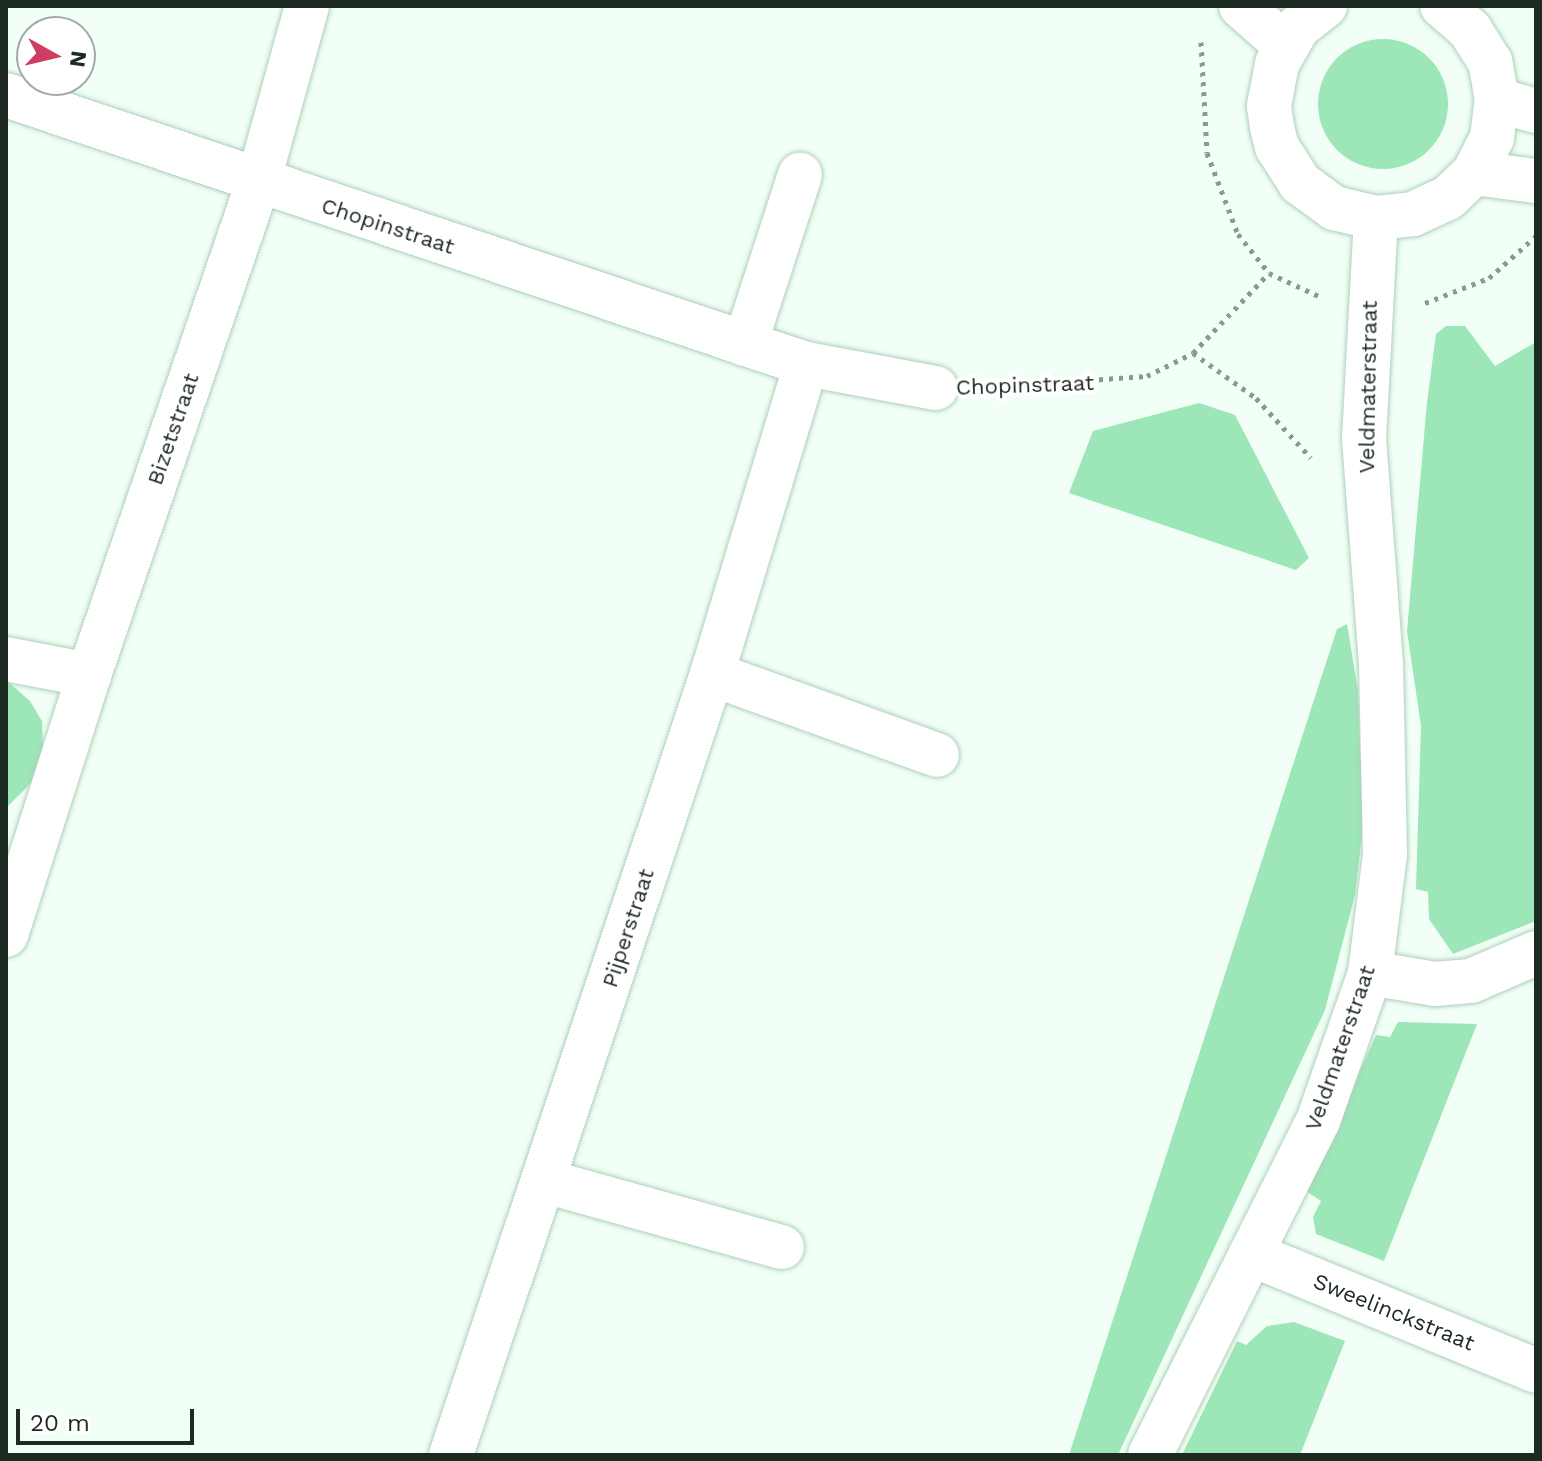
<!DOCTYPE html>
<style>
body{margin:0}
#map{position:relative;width:1542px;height:1461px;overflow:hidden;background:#f1fff6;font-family:"Work Sans",sans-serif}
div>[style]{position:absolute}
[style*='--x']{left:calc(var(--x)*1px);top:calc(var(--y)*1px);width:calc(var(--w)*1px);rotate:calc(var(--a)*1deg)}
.green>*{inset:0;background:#9ce6b8}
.round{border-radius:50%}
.path>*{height:5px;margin-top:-2.5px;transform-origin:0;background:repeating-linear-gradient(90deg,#8c9990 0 4px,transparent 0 10px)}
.roads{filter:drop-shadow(0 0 2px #aed0ba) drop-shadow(0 0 2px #aed0ba)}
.minor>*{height:44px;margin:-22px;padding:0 22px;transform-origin:22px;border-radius:22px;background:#fff}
.major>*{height:44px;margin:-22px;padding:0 22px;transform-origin:22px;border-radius:22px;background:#fff}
span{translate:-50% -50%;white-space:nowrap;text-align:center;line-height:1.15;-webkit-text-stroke:8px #fff;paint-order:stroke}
.street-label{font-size:22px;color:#1d2a21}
.frame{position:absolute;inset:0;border:8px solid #1d2a21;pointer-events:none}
.north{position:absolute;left:16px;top:16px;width:80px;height:80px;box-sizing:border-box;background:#fff;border:2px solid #a5aaa6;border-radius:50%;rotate:98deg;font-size:22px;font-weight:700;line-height:32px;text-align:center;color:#1d2a21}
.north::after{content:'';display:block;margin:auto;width:28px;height:36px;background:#cd3e61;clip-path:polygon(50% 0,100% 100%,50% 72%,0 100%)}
.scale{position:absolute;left:16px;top:1409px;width:178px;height:36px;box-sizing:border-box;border:4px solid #1d2a21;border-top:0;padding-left:10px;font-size:24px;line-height:28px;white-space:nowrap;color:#1d2a21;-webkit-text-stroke:6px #fff;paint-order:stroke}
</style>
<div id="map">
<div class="green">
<i class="round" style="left:1318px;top:39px;width:130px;height:130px"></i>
<i style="clip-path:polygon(1446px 326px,1465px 326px,1495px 366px,1536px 342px,1536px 921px,1453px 954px,1429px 919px,1428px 892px,1416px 889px,1421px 726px,1407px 631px,1427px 402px,1436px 334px)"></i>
<i style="clip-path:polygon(1199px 403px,1235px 415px,1309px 558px,1296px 570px,1069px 493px,1093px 431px)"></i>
<i style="clip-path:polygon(1347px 624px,1358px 691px,1363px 827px,1355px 895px,1325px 1010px,1118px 1455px,1069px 1455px,1337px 629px)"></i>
<i style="clip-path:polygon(6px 680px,30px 701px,42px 721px,43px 747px,35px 779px,6px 808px)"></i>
<i style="clip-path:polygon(1398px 1022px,1477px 1024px,1384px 1261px,1316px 1234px,1313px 1217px,1321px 1201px,1306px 1191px,1376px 1035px,1390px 1037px)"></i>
<i style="clip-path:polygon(1294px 1322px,1345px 1341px,1300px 1455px,1182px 1455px,1237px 1341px,1246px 1345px,1267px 1326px)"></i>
</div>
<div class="path">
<i style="--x:1201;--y:42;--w:111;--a:86.9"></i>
<i style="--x:1207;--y:153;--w:87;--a:69.1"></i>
<i style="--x:1238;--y:234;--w:50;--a:51.5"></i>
<i style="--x:1269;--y:273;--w:57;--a:24.8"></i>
<i style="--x:1425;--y:303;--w:69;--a:-21.3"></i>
<i style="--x:1489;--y:278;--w:63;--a:-41.8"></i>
<i style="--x:1193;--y:353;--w:77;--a:35.5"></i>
<i style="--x:1256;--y:398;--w:81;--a:47.5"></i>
<i style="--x:989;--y:387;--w:158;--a:-4"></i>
<i style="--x:1147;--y:376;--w:51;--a:-26.6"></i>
<i style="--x:1193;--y:353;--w:110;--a:-46.5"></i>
</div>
<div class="roads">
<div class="minor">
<i style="--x:6;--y:95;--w:844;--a:18.59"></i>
<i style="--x:806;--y:364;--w:132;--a:10.5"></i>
<i style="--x:745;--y:344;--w:178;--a:-72"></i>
<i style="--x:6;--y:659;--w:85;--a:10.9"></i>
<i style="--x:89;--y:675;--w:520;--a:-71.04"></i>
<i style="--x:258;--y:183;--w:184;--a:-74.5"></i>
<i style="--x:712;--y:674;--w:239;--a:19.8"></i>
<i style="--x:6;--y:935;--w:273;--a:-72.3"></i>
<i style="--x:1370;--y:973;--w:66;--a:9.6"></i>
<i style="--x:1435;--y:984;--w:36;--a:-5"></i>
<i style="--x:1471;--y:981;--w:71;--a:-23.3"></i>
<i style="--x:545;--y:1181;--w:246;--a:15.6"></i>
<i style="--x:1251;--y:1254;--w:308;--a:22.3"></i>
<i style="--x:451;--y:1455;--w:823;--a:-71.52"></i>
<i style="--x:712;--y:674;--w:324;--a:-73.1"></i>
<i style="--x:1150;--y:1455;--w:374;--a:-63.3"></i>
<i style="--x:1318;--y:1121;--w:157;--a:-70.6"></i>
<i style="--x:1370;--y:973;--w:120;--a:-82.8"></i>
<i style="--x:1385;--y:854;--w:190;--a:-91.2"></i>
<i style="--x:1381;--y:664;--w:226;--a:-94.3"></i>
<i style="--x:1364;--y:439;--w:221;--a:-86.9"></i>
</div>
<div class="major">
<i style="--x:1241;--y:6;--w:59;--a:41.6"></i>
<i style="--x:1325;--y:6;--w:34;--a:142"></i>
<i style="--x:1298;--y:27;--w:43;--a:119.6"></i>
<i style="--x:1277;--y:64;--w:43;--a:100.8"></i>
<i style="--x:1269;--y:106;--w:21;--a:82"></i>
<i style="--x:1272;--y:127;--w:21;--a:76"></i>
<i style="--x:1277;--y:147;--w:43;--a:57.4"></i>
<i style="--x:1300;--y:183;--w:42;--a:36.3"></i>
<i style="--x:1334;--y:208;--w:43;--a:13.4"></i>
<i style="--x:1376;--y:218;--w:37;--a:-6"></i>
<i style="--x:1413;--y:214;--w:38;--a:-25"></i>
<i style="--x:1448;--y:198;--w:36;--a:-44"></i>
<i style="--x:1474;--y:173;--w:39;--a:-63"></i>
<i style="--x:1492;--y:138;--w:38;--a:-83"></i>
<i style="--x:1497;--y:100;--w:39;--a:-100"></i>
<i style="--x:1490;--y:62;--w:38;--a:-122"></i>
<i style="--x:1470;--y:30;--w:37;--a:-139"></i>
<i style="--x:1497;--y:100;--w:41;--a:15.8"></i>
<i style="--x:1474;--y:173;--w:63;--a:7.4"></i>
</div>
</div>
<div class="street-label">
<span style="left:388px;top:226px;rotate:18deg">Chopinstraat</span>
<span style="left:1025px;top:385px;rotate:-2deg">Chopinstraat</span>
<span style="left:1368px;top:387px;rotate:-89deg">Veldmaterstraat</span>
<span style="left:173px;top:429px;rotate:-71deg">Bizetstraat</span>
<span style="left:628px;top:928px;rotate:-72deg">Pijperstraat</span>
<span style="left:1340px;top:1048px;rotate:-71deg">Veldmaterstraat</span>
<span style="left:1394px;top:1312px;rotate:22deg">Sweelinckstraat</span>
</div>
<div class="frame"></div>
<div class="north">N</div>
<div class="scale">20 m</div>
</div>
